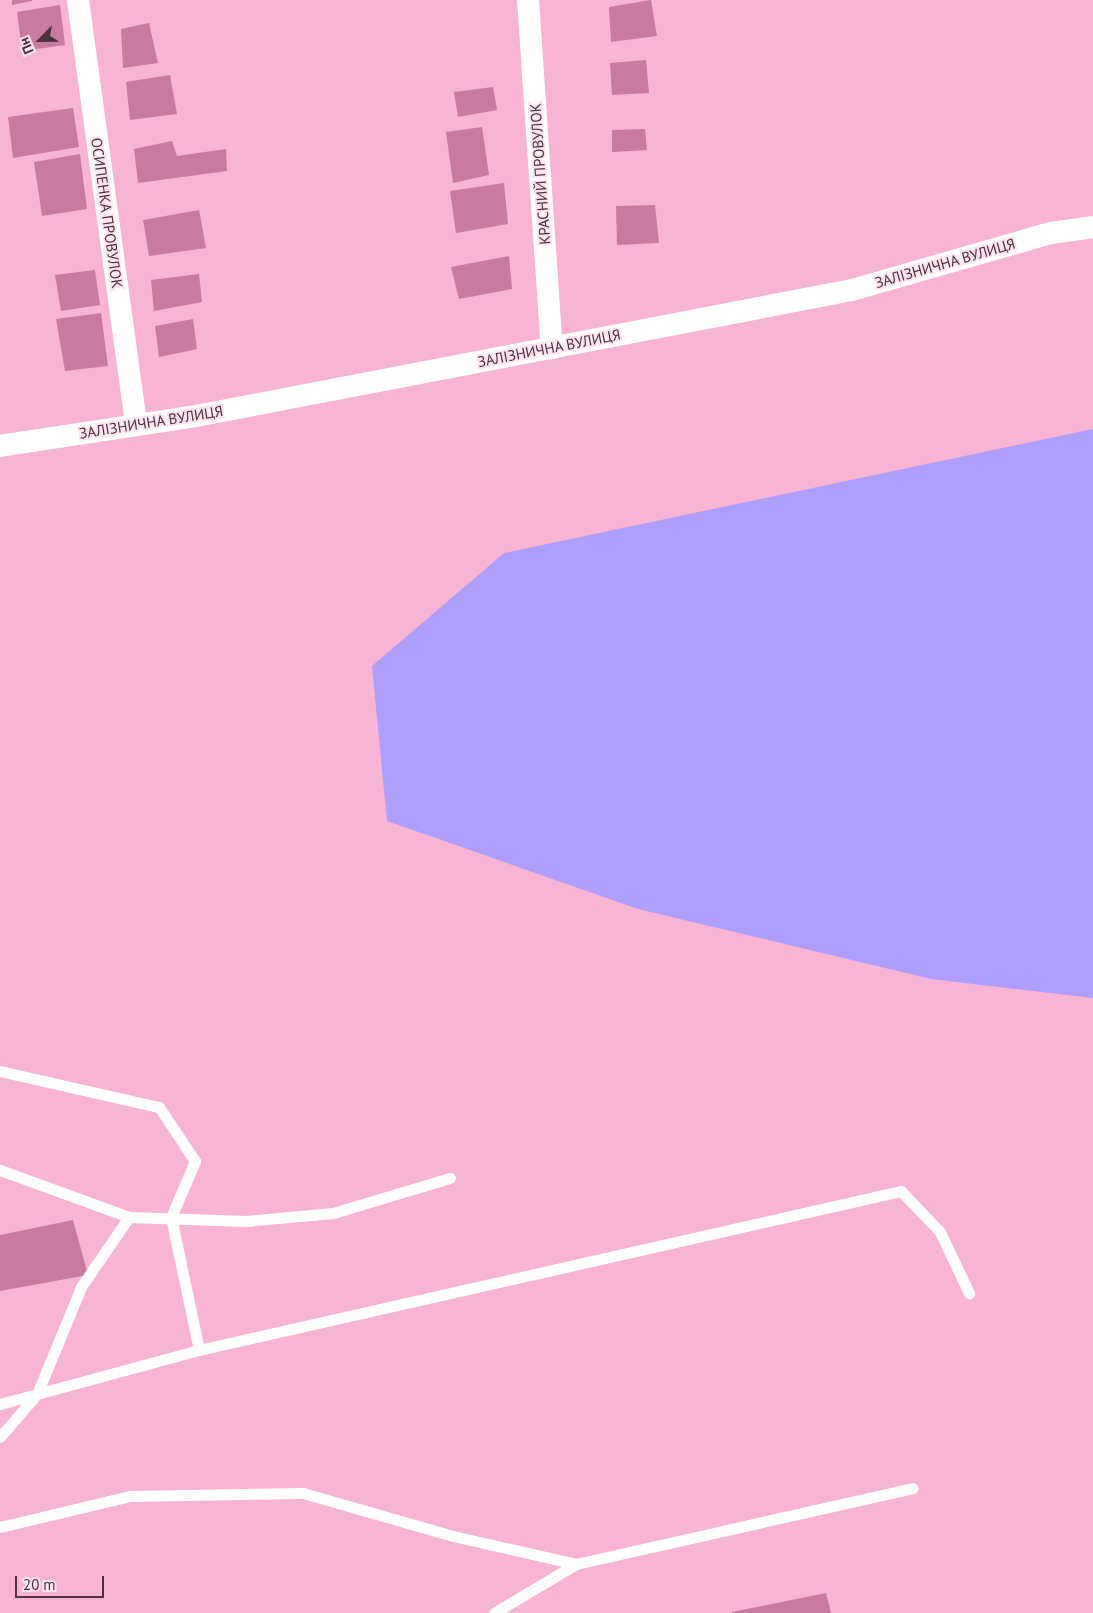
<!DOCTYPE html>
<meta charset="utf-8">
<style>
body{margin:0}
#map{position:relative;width:1093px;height:1613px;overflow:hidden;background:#f8b4d3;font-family:"PT Sans",sans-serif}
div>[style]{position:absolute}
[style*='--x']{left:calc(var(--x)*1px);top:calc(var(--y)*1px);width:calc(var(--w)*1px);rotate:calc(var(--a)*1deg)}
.green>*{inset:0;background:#ae9efd}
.building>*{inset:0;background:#c97aa0}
.lane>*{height:11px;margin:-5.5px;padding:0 5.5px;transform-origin:5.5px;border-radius:5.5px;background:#fff}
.street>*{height:22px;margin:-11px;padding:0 11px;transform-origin:11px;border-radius:11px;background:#fff}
span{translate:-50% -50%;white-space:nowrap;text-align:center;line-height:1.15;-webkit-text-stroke:4px #fee4ef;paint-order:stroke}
.street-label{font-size:15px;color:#523040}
.north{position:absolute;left:15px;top:15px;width:50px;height:50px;-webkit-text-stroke:4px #fee4ef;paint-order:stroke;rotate:247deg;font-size:14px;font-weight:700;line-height:20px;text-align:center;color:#523040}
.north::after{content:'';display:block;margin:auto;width:18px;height:22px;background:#523040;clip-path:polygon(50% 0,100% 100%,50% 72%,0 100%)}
.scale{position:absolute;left:15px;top:1576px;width:89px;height:22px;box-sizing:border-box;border:2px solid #523040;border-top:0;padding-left:6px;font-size:15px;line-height:18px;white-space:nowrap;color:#523040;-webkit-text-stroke:4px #fee4ef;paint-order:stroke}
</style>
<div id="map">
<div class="green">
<i style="clip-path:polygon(1093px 429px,1093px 998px,931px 979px,638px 909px,387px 821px,372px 666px,504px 553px)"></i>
</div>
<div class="building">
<i style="clip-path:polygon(12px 0,32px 0,32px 1px,12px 5px)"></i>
<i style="clip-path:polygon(651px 0,657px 36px,611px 42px,609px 7px)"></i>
<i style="clip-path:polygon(60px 5px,65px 45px,22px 51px,17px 12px)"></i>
<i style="clip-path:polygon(149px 23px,158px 63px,123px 68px,121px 29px)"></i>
<i style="clip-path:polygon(646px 60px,649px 93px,612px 95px,610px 63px)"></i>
<i style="clip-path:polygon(170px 75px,177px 114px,130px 120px,126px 82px)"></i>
<i style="clip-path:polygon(493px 87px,497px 110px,458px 117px,454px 92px)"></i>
<i style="clip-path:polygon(73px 108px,79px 147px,13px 158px,8px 117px)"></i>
<i style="clip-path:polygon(482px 127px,489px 175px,453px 183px,446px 132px)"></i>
<i style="clip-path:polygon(645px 129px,647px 150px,612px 152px,612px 130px)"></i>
<i style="clip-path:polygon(172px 141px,177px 156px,226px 149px,227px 171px,138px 183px,134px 149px)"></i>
<i style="clip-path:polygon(80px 154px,87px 209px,42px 216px,34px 162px)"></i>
<i style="clip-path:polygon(504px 183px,508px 224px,456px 233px,450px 191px)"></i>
<i style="clip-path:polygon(655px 205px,659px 243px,617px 245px,616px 206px)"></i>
<i style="clip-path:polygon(199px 210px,206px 248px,149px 256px,143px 220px)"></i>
<i style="clip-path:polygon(509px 256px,512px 289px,459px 299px,451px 267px)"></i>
<i style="clip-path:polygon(95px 270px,100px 305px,61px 311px,55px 275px)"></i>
<i style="clip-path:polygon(199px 274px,202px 302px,154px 311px,151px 280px)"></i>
<i style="clip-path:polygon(101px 313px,108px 366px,65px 371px,56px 319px)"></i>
<i style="clip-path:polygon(193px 319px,197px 349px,159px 357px,155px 326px)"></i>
<i style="clip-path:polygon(73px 1220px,88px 1275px,0 1291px,0 1235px)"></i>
<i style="clip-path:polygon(826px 1593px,831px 1613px,732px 1613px,732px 1612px)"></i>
</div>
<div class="lane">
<i style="--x:0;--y:1071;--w:163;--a:12.8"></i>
<i style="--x:159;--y:1107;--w:65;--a:56.3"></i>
<i style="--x:195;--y:1161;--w:61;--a:113.2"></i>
<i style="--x:171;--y:1217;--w:136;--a:78.1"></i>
<i style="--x:0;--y:1170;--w:137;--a:20"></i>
<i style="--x:0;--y:1404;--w:206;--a:-15.2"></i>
<i style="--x:199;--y:1350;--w:720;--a:-12.76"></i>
<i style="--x:901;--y:1191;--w:57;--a:46.4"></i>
<i style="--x:940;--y:1232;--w:68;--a:64.6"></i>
<i style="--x:0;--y:1437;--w:57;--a:-49.3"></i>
<i style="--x:37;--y:1394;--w:116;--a:-67.6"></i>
<i style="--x:81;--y:1287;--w:85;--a:-55.6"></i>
<i style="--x:129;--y:1217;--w:117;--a:2"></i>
<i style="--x:246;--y:1221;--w:87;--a:-5.3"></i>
<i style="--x:333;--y:1213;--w:122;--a:-16.7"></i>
<i style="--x:0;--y:1527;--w:134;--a:-13.4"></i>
<i style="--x:130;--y:1496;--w:173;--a:-1"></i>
<i style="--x:303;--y:1493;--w:156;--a:16"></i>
<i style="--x:453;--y:1536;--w:126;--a:12.8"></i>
<i style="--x:576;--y:1564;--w:345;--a:-12.7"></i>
<i style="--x:494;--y:1613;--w:96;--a:-30.9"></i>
</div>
<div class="street">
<i style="--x:78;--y:0;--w:429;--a:82.2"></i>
<i style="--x:528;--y:0;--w:349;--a:86.1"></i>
<i style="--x:0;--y:446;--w:198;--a:-8.7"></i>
<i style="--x:196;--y:416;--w:668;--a:-10.87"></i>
<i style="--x:852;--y:290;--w:207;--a:-16"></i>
<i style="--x:1051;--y:233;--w:42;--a:-8.1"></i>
</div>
<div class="street-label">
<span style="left:540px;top:174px;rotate:-94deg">КРАСНИЙ ПРОВУЛОК</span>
<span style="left:107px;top:213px;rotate:82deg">ОСИПЕНКА ПРОВУЛОК</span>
<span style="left:945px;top:263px;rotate:-16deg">ЗАЛІЗНИЧНА ВУЛИЦЯ</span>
<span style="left:549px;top:348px;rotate:-11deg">ЗАЛІЗНИЧНА ВУЛИЦЯ</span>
<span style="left:151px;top:422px;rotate:-9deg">ЗАЛІЗНИЧНА ВУЛИЦЯ</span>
</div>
<div class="north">Пн</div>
<div class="scale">20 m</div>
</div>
